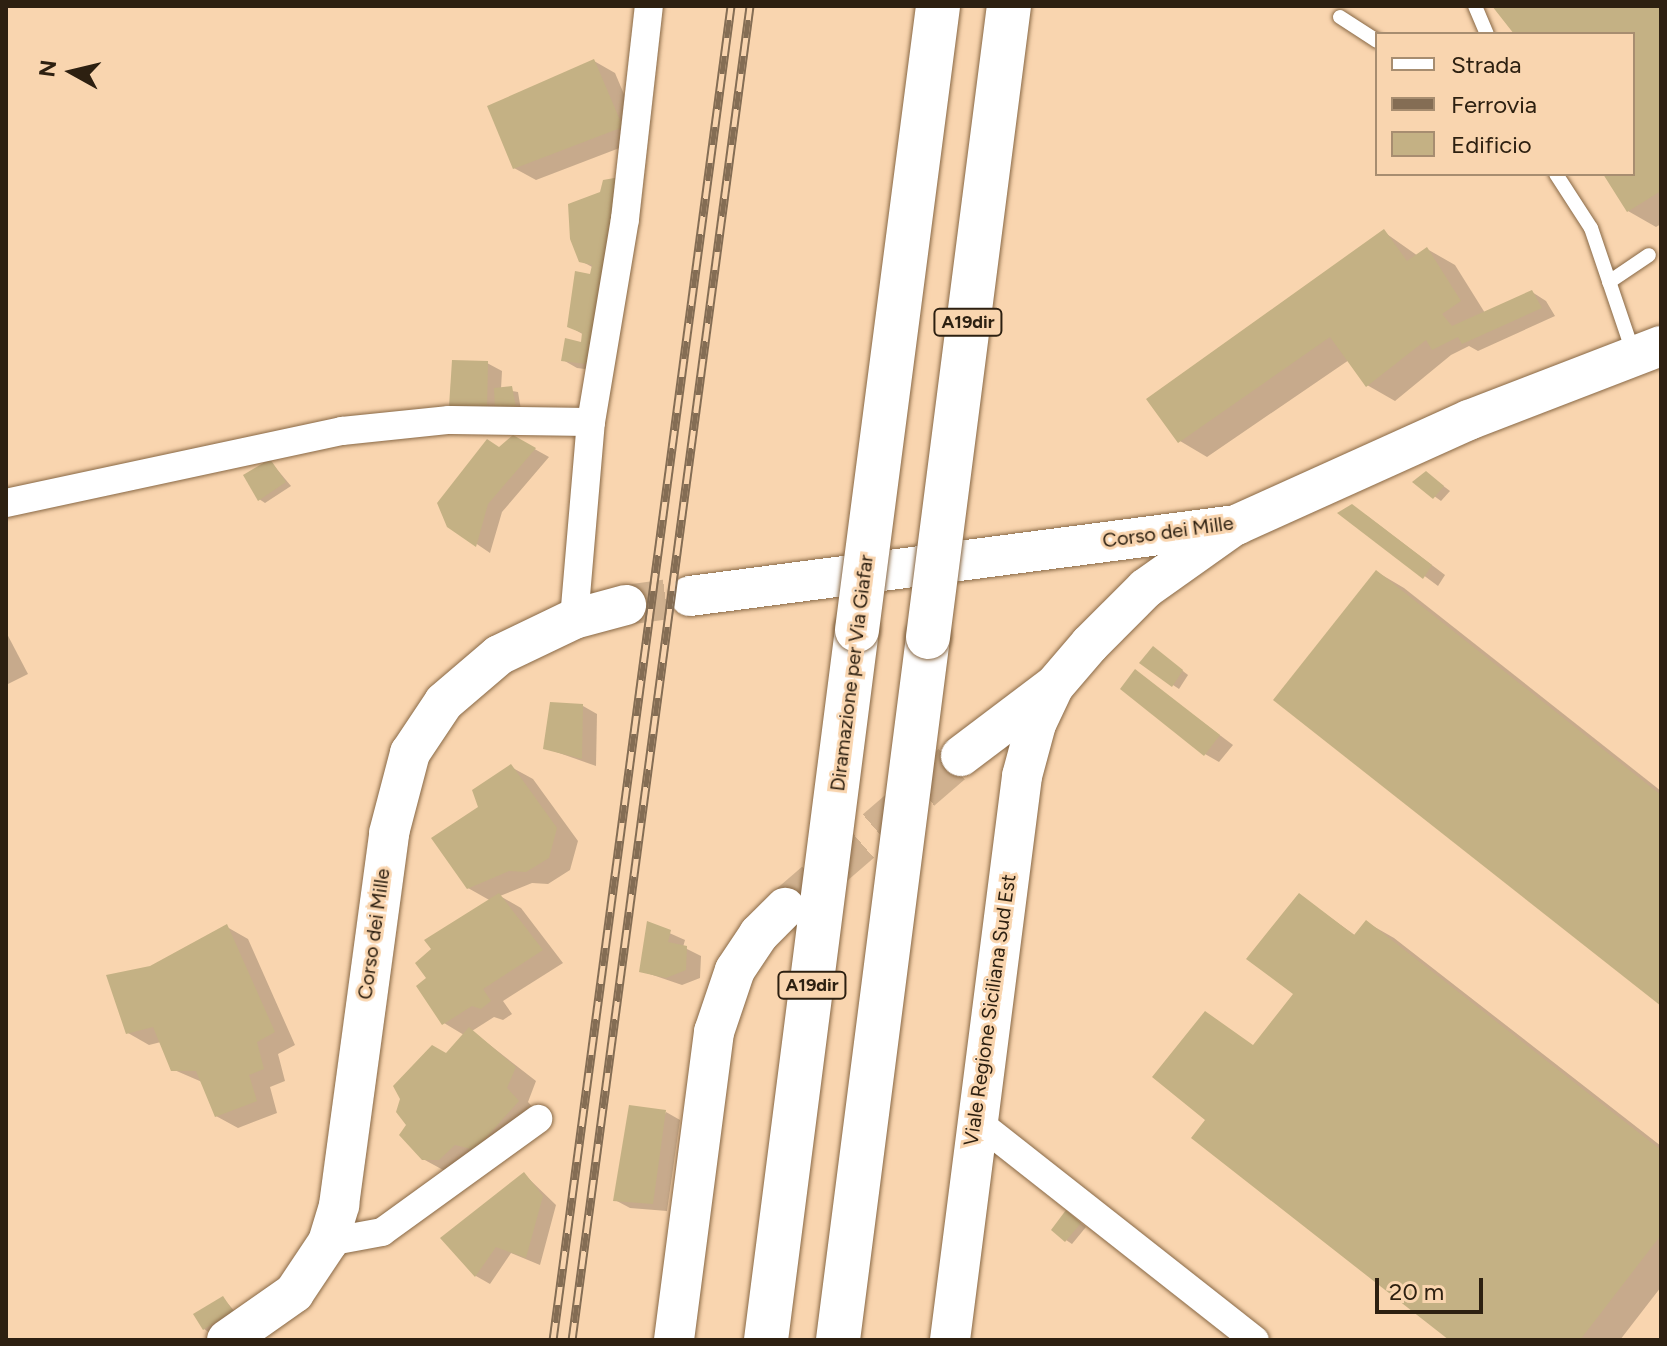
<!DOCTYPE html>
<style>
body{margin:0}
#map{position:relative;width:1667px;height:1346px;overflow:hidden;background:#f9d5af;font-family:Figtree,sans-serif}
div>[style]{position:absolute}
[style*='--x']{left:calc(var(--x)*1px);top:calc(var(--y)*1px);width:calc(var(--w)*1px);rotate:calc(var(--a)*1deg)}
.shadow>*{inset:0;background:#0003}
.building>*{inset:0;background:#c4b184}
.secondary-tunnel>*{height:40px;margin-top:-20px;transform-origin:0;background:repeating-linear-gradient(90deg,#d0b18f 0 40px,transparent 0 60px)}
.roads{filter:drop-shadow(0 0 2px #886845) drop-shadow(0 0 2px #886845)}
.lane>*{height:14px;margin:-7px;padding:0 7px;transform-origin:7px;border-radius:7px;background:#fff}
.street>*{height:28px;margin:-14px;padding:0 14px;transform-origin:14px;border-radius:14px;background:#fff}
.secondary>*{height:40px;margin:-20px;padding:0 20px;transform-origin:20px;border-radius:20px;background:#fff}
.highway>*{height:44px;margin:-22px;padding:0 22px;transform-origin:22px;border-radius:22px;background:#fff}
.rail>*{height:9px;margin-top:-4.5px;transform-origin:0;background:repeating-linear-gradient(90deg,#f9d5af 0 18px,#846d54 0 36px);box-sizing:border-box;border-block:2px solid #846d54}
.bridges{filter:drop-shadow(0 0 2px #886845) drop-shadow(0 0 2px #886845)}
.highway-bridge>*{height:44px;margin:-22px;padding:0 22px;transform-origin:22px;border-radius:22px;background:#fff}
span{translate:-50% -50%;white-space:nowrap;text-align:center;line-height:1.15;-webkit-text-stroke:6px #f9d5af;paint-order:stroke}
.shield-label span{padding:2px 6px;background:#f9d5af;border:2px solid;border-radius:6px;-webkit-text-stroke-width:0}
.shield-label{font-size:18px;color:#2d2011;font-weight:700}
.street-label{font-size:20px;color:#2d2011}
.frame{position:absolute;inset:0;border:8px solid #2d2011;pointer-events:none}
.legend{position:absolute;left:1375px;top:32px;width:260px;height:144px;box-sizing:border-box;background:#f9d5af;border:2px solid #a78d70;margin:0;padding:10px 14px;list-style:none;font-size:24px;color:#2d2011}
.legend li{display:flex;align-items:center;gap:16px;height:40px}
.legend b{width:40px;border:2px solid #a78d70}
.north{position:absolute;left:32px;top:32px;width:80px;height:80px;-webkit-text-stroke:6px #f9d5af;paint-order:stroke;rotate:278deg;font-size:22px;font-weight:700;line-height:32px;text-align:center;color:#2d2011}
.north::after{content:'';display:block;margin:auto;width:28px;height:36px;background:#2d2011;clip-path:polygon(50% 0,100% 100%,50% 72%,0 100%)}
.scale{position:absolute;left:1375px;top:1278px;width:108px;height:36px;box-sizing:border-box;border:4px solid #2d2011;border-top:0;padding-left:10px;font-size:24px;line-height:28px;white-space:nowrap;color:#2d2011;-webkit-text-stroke:6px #f9d5af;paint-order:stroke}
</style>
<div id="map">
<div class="shadow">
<i style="clip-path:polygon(1494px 6px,1661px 6px,1661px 224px,1656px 227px,1628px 211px,1606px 174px,1633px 174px,1633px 34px,1517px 34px)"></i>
<i style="clip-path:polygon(594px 61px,615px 73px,643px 139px,536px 180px,514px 168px)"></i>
<i style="clip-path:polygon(634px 187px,608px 372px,577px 368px,563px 360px,583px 345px,584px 335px,569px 326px,594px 268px,581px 261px)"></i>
<i style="clip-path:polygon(1384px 232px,1418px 256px,1427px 249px,1455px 265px,1485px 313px,1532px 292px,1546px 301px,1555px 316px,1478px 351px,1469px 346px,1451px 355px,1395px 401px,1367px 385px,1349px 360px,1207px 457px,1180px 441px)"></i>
<i style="clip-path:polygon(487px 363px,502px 371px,501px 389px,518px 392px,521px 410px,465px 414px)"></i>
<i style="clip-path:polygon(513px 437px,549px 457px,502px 512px,490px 553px,449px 525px)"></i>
<i style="clip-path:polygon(270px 461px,291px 486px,265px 503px,259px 499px)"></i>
<i style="clip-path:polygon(1433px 478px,1450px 491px,1441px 501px,1415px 482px)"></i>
<i style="clip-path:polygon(1341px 514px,1366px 515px,1445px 575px,1438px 586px)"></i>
<i style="clip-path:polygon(1377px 572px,1404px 588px,1661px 791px,1661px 1004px)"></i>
<i style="clip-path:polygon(6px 632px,28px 674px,6px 685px)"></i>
<i style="clip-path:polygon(1160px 653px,1188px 675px,1179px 689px,1173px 685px)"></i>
<i style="clip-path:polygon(1136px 672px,1233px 745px,1219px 762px,1205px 754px)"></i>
<i style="clip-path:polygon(583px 706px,597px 714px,596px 766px,545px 748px)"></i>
<i style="clip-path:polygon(511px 767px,533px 779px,578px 841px,570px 870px,548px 884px,532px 883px,500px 896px,521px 908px,563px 963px,503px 1001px,512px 1014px,503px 1020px,494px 1017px,472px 1031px,536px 1081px,528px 1102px,539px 1114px,445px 1171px,423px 1159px,446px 1055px,464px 1035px,444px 1023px,428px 979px,491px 901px,468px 888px,480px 808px)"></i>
<i style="clip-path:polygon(1299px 895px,1356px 936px,1366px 922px,1394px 938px,1661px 1146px,1661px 1287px,1620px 1340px,1452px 1340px,1254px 1048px,1296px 994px)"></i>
<i style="clip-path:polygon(649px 924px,685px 940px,683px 947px,701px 956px,700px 978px,682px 985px,641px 971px)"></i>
<i style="clip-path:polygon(227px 927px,248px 939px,295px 1045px,278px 1054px,285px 1081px,270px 1087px,277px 1113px,238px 1128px,216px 1116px,202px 1082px,172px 1069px,161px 1042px,149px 1045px,128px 1033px,151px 968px)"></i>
<i style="clip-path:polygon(666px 1112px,680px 1120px,667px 1211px,630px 1208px,615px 1200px)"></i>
<i style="clip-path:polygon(524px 1174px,556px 1205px,540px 1265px,511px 1253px,490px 1284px,476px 1276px,443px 1238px)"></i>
<i style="clip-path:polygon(1073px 1217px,1086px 1227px,1072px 1244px,1066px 1240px)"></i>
<i style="clip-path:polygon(223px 1298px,238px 1315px,210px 1333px,204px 1329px)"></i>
</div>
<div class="building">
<i style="clip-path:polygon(1492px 6px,1661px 6px,1661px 191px,1627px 212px,1603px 174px,1633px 174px,1633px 34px,1514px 34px)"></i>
<i style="clip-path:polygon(594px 59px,623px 127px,513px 169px,487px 106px)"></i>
<i style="clip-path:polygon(620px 177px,594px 365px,561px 361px,565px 338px,581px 342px,582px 333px,567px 327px,575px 271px,590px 274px,592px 265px,579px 262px,570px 239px,568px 204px,600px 192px,603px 180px)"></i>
<i style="clip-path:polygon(1384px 229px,1407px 261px,1427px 247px,1461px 301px,1442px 314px,1452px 326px,1532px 290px,1542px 308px,1462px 344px,1458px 337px,1432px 350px,1426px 340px,1366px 387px,1330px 337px,1178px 443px,1146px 399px)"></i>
<i style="clip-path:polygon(452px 360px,488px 361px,487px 409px,449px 407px)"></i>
<i style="clip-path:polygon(512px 386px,516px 408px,495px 409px,494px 388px)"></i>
<i style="clip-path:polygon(513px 435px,536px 448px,488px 504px,476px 547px,447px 527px,437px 503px,487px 439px,499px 447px)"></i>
<i style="clip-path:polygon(270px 459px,286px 482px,258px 501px,243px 475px)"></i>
<i style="clip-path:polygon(1426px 471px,1444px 486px,1433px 499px,1412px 482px)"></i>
<i style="clip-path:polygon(1352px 504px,1432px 565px,1423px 579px,1337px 513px)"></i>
<i style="clip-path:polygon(1376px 570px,1661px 795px,1661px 1006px,1273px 700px)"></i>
<i style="clip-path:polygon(1153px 646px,1183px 670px,1172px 687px,1139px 663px)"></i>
<i style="clip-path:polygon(1135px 669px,1220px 735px,1204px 756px,1120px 689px)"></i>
<i style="clip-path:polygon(550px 702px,583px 704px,582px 759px,543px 749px)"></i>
<i style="clip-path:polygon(511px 764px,557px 828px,549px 858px,526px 872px,509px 871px,467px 889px,431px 838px,478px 807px,472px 790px)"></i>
<i style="clip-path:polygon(499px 893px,543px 950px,483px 989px,491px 1001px,481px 1009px,472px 1006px,442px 1025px,416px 986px,426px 978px,415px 963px,431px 949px,424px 940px)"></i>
<i style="clip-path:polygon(1299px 893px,1354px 935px,1366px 920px,1661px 1150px,1661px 1235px,1580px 1340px,1449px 1340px,1191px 1138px,1205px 1120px,1152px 1077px,1205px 1011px,1253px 1045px,1293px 994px,1246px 959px)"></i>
<i style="clip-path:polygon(647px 921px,671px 930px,668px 942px,687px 946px,686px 970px,666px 978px,639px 972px)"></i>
<i style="clip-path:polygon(227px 924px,275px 1032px,257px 1042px,264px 1069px,249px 1075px,257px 1101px,215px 1117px,196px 1071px,171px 1071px,153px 1027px,126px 1034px,106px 975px,150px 966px)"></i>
<i style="clip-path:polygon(469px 1027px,516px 1067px,507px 1088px,519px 1101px,475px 1150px,455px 1145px,439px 1160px,422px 1160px,399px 1135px,406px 1125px,396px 1112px,400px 1099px,393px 1086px,432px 1045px,446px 1053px)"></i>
<i style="clip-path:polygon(629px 1105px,666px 1110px,653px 1204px,613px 1201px)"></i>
<i style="clip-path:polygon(524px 1172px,543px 1196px,526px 1258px,496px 1247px,475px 1277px,440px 1238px)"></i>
<i style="clip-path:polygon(1066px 1210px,1081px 1223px,1065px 1242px,1051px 1230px)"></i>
<i style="clip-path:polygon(223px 1296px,233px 1311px,203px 1330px,193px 1314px)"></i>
</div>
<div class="secondary-tunnel">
<i style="--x:626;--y:605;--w:65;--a:-8"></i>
<i style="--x:785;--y:908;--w:233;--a:-40.8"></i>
</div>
<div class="roads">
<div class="lane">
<i style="--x:1475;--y:6;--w:30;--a:67"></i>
<i style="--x:1340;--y:17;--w:44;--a:33"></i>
<i style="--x:1556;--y:174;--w:64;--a:57.1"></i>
<i style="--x:1591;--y:228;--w:131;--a:71.3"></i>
<i style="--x:1609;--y:282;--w:48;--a:-34"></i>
</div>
<div class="street">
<i style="--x:6;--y:503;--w:344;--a:-12.1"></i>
<i style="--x:342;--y:431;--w:108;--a:-5.9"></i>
<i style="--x:449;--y:420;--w:142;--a:0.8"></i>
<i style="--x:574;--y:619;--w:198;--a:-85.1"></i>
<i style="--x:591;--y:422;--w:206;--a:-80.5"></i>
<i style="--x:625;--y:219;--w:214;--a:-83.6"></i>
<i style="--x:975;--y:1120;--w:356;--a:38.2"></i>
<i style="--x:328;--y:1242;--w:55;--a:-10.5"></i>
<i style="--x:382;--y:1232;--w:193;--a:-35.9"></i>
</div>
<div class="secondary">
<i style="--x:690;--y:596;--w:551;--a:-7.41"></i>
<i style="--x:1236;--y:525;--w:256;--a:-24.3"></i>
<i style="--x:1469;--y:420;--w:206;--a:-21.1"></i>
<i style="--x:961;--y:756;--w:113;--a:-37.1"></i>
<i style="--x:227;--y:1340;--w:82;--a:-35"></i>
<i style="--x:294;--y:1293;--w:61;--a:-56.3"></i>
<i style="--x:328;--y:1242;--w:39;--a:-73"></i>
<i style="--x:339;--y:1205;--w:375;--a:-82.3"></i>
<i style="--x:389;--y:833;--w:83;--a:-75.3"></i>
<i style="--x:410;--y:753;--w:61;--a:-56.3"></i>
<i style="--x:444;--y:702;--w:72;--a:-40.5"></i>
<i style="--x:499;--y:655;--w:83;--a:-25.6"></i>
<i style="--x:574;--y:619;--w:54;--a:-15.1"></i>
<i style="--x:674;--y:1340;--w:311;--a:-82.6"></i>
<i style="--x:714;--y:1032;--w:65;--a:-71.3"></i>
<i style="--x:735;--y:970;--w:43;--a:-56.3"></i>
<i style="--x:759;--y:934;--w:37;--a:-45"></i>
<i style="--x:950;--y:1340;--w:569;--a:-82.72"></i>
<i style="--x:1022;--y:776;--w:54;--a:-74.9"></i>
<i style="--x:1036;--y:724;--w:42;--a:-64.7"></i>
<i style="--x:1054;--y:686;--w:55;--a:-49.4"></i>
<i style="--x:1090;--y:644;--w:79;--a:-45"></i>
<i style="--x:1146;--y:588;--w:105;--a:-35.3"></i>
</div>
<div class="highway">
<i style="--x:766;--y:1340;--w:716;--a:-82.7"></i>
<i style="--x:838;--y:1340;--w:709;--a:-82.7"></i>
</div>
</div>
<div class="rail">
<i style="--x:553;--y:1340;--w:1346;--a:-82.4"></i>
<i style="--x:572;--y:1340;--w:1346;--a:-82.4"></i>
</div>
<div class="bridges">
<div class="highway-bridge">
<i style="--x:857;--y:630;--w:629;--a:-82.6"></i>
<i style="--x:928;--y:637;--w:636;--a:-82.69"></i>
</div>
</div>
<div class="shield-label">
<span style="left:968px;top:322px">A19dir</span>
<span style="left:812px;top:985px">A19dir</span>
</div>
<div class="street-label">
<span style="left:1168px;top:532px;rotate:-8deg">Corso dei Mille</span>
<span style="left:852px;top:673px;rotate:-83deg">Diramazione per Via Giafar</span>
<span style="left:374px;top:934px;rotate:-82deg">Corso dei Mille</span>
<span style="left:990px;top:1010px;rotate:-82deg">Viale Regione Siciliana Sud Est</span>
</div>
<div class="frame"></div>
<ul class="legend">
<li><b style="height:10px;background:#fff"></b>Strada</li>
<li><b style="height:10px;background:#846d54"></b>Ferrovia</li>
<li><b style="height:22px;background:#c4b184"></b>Edificio</li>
</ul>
<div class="north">N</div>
<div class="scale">20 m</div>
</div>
